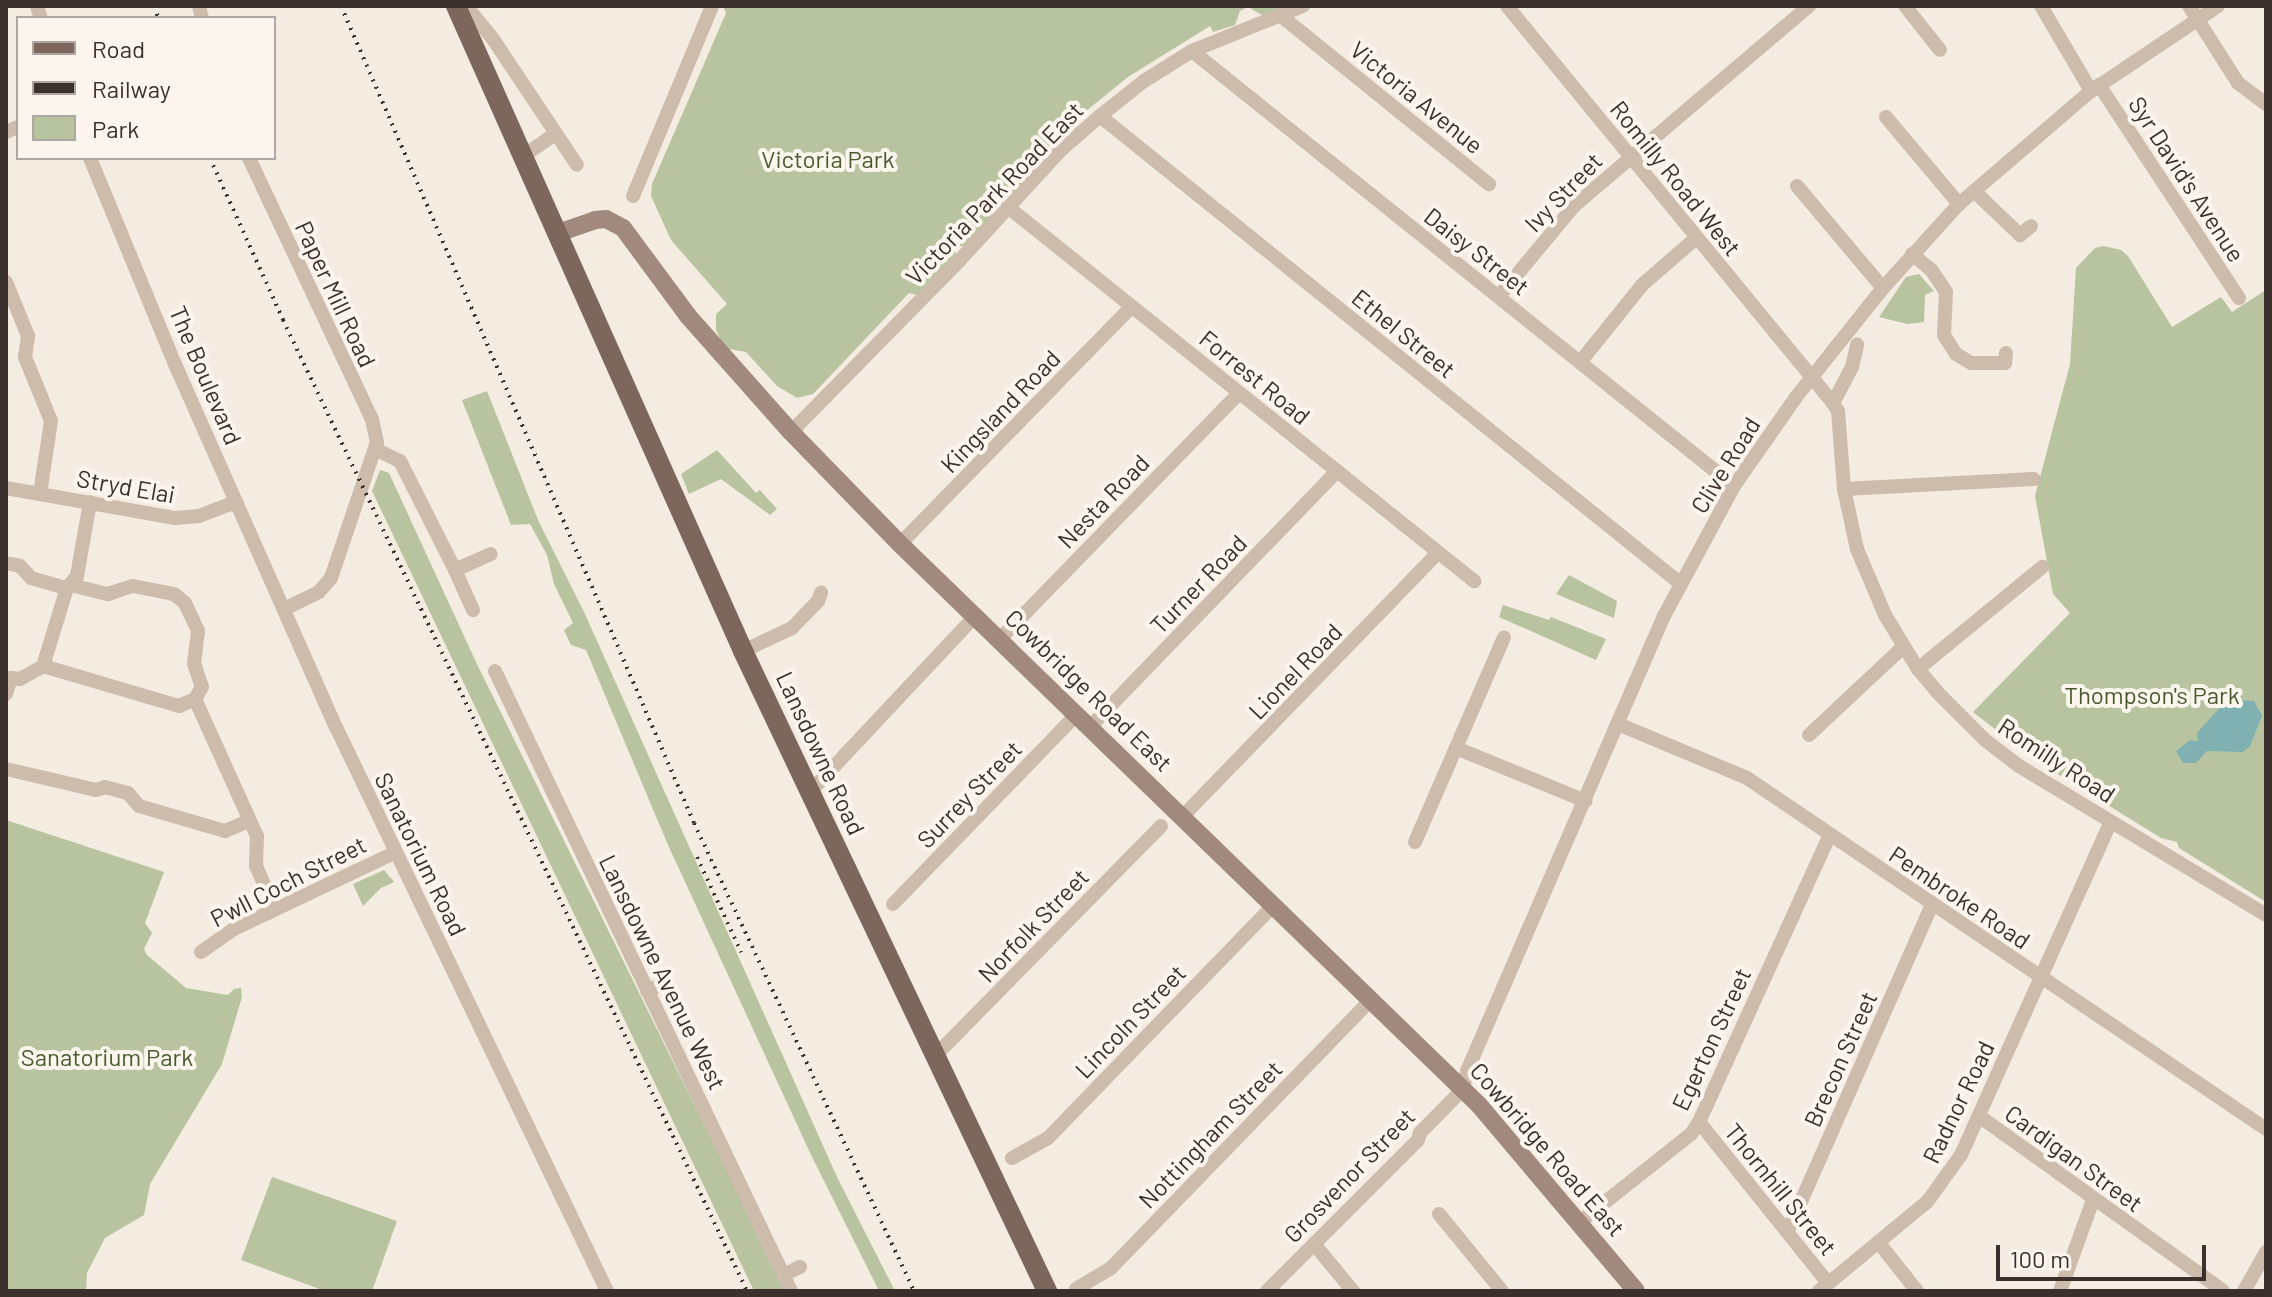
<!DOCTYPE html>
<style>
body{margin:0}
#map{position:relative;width:2272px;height:1297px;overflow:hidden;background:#f4ebe1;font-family:Barlow,sans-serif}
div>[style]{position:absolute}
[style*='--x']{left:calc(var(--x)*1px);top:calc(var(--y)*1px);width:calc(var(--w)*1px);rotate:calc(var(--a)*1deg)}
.green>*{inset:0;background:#b8c4a0}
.water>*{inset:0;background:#7fb0b2}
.street>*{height:14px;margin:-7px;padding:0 7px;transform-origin:7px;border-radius:7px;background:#cdbbac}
.secondary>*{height:18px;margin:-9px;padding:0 9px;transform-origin:9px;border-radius:9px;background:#a18a7d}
.primary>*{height:20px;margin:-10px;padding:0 10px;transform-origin:10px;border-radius:10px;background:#7d675c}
.rail>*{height:4px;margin-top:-2px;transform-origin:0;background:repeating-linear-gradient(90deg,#3b302b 0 2px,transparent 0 8px)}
span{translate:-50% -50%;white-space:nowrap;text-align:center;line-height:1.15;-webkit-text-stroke:8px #fbf5ee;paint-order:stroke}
.street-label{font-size:24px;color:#3b302b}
.park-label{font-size:24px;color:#4a5a2e}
.frame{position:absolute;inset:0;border:8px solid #3b302b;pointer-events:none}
.legend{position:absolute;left:16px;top:16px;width:260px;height:144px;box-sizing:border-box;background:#fbf5ee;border:2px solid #aea6a0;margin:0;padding:10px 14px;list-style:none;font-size:24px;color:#3b302b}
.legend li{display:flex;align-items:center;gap:16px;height:40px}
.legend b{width:40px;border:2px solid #aea6a0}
.scale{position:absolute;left:1996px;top:1245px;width:210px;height:36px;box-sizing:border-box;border:4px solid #3b302b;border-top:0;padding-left:10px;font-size:24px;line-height:28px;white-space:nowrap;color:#3b302b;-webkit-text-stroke:6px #fbf5ee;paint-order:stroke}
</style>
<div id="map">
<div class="green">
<i style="clip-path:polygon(723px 6px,1308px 6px,1262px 15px,1248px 7px,1240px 11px,1235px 25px,1213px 32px,1210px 26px,1128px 77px,1081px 115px,1020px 174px,1024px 185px,995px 205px,992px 219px,964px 246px,953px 247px,959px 261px,917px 295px,909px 293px,813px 394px,797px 398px,777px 386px,746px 352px,729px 349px,721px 341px,716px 330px,716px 314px,727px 304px,671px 240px,651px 196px,652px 184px,726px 13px)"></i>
<i style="clip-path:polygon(2104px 246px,2121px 250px,2128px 256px,2172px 327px,2221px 297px,2232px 312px,2266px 290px,2266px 902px,2179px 848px,2177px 842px,2161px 838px,2035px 760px,1973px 712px,2070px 613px,2053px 594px,2035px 496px,2070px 364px,2076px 268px,2095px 248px)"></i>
<i style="clip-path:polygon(1919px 274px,1934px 291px,1925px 295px,1924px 322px,1907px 324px,1879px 317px,1906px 277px)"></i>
<i style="clip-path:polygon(487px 391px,538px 520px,585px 614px,838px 1179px,895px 1291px,879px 1291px,812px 1157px,668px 845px,586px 650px,571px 645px,564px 630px,573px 623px,554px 584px,547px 555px,530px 524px,511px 525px,462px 400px)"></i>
<i style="clip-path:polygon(717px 450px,756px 493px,760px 490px,777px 509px,770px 515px,721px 479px,689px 494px,681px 474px)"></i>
<i style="clip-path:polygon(380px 470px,389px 473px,476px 662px,786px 1291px,754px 1291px,372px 491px)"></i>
<i style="clip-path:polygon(1569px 575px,1617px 601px,1614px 618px,1556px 594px)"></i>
<i style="clip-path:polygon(1503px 605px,1549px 620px,1551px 617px,1606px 639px,1596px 660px,1499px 617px)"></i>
<i style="clip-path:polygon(6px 820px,164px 872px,145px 923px,152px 933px,144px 949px,147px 955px,186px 988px,228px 995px,234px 989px,241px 988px,242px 997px,222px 1064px,150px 1184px,144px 1215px,105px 1238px,87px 1273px,86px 1291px,6px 1291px)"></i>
<i style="clip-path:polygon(384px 870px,394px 882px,381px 888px,363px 906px,353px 884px)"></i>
<i style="clip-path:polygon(272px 1177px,397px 1221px,372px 1291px,325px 1291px,241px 1260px)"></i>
</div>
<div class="water">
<i style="clip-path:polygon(2234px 700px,2254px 701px,2262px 716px,2250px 746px,2243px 752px,2207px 751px,2196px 763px,2183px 763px,2176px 751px,2190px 740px,2198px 741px,2197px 733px,2223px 704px)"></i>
</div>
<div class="street">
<i style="--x:37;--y:6;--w:13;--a:72"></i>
<i style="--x:199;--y:6;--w:12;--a:76"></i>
<i style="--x:466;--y:6;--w:43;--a:50.7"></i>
<i style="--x:493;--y:39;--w:151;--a:56.3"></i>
<i style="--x:1507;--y:6;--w:514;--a:50.61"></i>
<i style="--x:1833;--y:403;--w:9;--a:58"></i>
<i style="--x:1838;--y:411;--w:78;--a:85.6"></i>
<i style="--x:1844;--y:489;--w:61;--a:77.8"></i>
<i style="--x:1857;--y:549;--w:72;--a:67"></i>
<i style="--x:1885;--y:615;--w:63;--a:58.6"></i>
<i style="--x:1918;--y:669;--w:31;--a:50"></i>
<i style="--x:1938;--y:693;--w:66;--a:45"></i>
<i style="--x:1985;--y:740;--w:43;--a:37.4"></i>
<i style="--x:2019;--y:766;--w:288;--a:31.1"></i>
<i style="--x:1905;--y:6;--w:56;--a:51.5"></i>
<i style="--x:2041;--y:6;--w:99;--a:59.5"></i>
<i style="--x:2189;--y:6;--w:91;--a:57.5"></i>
<i style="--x:2238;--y:83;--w:35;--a:37"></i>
<i style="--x:1280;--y:15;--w:269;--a:39"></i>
<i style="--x:1192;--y:51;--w:695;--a:38.75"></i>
<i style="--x:2099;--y:85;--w:255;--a:56.7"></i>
<i style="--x:1100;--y:116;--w:746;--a:38.85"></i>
<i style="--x:1886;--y:117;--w:114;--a:50"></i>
<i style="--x:6;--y:132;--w:13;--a:-23"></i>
<i style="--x:525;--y:155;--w:37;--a:-35"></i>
<i style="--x:90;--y:158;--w:230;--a:67.6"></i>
<i style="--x:178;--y:371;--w:389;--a:66.1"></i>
<i style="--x:336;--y:727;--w:626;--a:64.34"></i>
<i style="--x:249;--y:158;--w:289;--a:64.8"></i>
<i style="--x:372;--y:419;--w:24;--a:78"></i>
<i style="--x:377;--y:442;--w:144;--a:108.7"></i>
<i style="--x:331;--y:578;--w:18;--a:131"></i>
<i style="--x:319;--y:592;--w:39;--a:154"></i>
<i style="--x:1797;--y:186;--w:133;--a:49.9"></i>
<i style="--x:1974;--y:191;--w:64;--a:43.7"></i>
<i style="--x:2020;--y:235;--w:14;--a:-39"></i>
<i style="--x:633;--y:196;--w:206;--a:-67.4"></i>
<i style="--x:1008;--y:207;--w:598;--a:38.75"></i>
<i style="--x:1912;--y:254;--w:26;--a:40"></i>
<i style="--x:1932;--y:271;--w:25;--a:56"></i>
<i style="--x:1946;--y:292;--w:43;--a:92.7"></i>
<i style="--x:1944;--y:335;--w:22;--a:58"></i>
<i style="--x:1956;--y:354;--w:17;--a:31"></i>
<i style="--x:1971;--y:363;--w:34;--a:0"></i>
<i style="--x:2005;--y:363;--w:10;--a:-84"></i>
<i style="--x:6;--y:282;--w:58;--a:67.8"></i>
<i style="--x:28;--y:336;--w:21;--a:98"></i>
<i style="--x:25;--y:357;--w:69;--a:67.9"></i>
<i style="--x:51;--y:421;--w:74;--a:98.6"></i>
<i style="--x:1499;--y:296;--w:117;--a:-50.2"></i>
<i style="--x:1574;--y:206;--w:309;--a:-40.4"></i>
<i style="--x:1581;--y:361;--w:97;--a:-51.2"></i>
<i style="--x:1642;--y:285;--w:72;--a:-41"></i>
<i style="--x:1833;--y:403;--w:41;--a:-62.2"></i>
<i style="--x:1852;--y:367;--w:23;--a:-77"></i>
<i style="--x:791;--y:432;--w:240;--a:-45.5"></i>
<i style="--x:959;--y:261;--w:152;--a:-47.4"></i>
<i style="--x:1062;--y:149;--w:50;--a:-41"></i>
<i style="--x:1100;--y:116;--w:56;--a:-38.5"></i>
<i style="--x:1144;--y:81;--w:57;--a:-32"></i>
<i style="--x:1192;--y:51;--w:120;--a:-22.1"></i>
<i style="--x:377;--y:450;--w:25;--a:26"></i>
<i style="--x:400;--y:461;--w:122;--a:63.2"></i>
<i style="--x:455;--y:570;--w:39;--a:-24"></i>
<i style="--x:6;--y:488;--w:172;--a:10.1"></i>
<i style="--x:175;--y:518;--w:24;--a:-5"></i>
<i style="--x:199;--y:516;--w:40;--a:-21"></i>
<i style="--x:1844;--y:489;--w:190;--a:-3"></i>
<i style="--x:900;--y:544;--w:331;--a:-45.7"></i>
<i style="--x:6;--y:563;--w:14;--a:12"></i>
<i style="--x:20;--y:566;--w:16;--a:47"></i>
<i style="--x:31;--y:578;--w:37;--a:16"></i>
<i style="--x:455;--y:570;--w:44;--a:65.8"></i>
<i style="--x:71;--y:585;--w:38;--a:14"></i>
<i style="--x:108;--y:594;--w:26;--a:-18"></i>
<i style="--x:133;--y:586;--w:42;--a:11"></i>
<i style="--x:174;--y:594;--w:14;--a:39"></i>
<i style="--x:185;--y:603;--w:31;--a:65"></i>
<i style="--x:198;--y:631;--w:32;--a:97"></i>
<i style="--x:194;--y:663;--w:25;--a:72"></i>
<i style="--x:202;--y:687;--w:14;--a:120"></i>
<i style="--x:195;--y:699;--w:150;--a:65.7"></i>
<i style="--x:257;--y:836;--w:30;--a:92"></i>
<i style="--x:256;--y:866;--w:47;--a:66.2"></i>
<i style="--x:999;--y:640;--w:344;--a:-45.8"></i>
<i style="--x:743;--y:651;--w:54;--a:-25.1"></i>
<i style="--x:792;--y:628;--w:37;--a:-46"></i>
<i style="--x:818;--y:601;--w:9;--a:-69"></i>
<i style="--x:43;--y:666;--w:142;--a:16.4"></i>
<i style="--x:179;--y:706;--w:17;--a:-24"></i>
<i style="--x:1918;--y:669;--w:161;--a:-39.4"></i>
<i style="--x:495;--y:671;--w:687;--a:64.48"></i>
<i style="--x:6;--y:694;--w:17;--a:-73"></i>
<i style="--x:11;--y:678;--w:9;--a:6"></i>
<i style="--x:20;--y:679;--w:26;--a:-29"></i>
<i style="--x:43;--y:666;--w:82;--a:-72.9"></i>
<i style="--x:67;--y:588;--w:16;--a:-50"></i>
<i style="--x:77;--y:576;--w:75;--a:-80"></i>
<i style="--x:1618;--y:724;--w:140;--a:22.7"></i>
<i style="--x:1747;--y:778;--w:627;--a:34.07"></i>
<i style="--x:1090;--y:727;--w:356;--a:-46"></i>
<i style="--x:1809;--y:735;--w:129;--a:-43.1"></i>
<i style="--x:1456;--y:748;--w:140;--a:22.2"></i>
<i style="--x:6;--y:769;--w:92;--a:13.1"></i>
<i style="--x:96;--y:790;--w:9;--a:-18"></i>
<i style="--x:105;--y:787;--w:24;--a:15"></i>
<i style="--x:128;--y:793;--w:17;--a:50"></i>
<i style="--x:139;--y:806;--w:90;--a:16.2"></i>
<i style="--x:225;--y:831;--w:26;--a:-23"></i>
<i style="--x:810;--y:792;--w:241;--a:-46.8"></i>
<i style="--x:1182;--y:817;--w:368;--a:-45.9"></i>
<i style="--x:1415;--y:842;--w:223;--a:-66.5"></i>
<i style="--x:893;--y:904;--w:264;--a:-45.9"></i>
<i style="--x:201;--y:952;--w:40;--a:-34.9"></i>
<i style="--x:234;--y:929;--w:179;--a:-25.4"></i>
<i style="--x:647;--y:991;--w:20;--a:-24"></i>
<i style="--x:936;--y:1055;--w:321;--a:-45.5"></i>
<i style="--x:1979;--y:1116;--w:300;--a:35.6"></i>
<i style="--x:1699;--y:1122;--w:206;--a:51.3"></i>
<i style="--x:1012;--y:1158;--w:41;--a:-29.1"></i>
<i style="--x:1048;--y:1138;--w:325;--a:-45.9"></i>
<i style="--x:1439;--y:1214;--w:99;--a:50.7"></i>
<i style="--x:1580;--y:1222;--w:142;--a:-38.4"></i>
<i style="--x:1691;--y:1134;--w:14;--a:-56"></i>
<i style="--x:1699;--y:1122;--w:316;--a:-65.5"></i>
<i style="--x:1788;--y:1231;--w:356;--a:-66.2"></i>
<i style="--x:1879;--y:1243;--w:61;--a:51.6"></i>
<i style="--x:1314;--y:1244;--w:61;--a:50.3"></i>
<i style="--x:784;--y:1275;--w:18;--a:-27"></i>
<i style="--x:1076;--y:1289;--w:41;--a:-31"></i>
<i style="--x:1111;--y:1268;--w:372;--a:-45.9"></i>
<i style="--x:1267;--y:1291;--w:214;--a:-45"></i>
<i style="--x:1418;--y:1140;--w:7;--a:-74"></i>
<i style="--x:1420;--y:1133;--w:62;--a:-45.7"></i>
<i style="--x:1463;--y:1089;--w:18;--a:-77"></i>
<i style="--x:1467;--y:1071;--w:496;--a:-66.6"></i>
<i style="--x:1664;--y:616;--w:148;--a:-61.7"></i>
<i style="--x:1734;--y:486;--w:108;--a:-55.1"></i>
<i style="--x:1796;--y:397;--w:139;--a:-51.4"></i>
<i style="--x:1883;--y:288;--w:113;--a:-47.9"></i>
<i style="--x:1959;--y:204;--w:174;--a:-40.6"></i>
<i style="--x:2091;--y:91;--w:153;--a:-33.8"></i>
<i style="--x:1819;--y:1291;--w:140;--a:-39.5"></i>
<i style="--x:1927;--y:1202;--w:58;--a:-54.1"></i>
<i style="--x:1961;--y:1155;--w:365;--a:-65.8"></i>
<i style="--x:2060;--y:1291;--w:97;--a:-70.1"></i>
<i style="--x:2244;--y:1291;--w:45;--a:-60.6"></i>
</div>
<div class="secondary">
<i style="--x:558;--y:233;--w:39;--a:-19"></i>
<i style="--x:595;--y:220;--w:11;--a:-5"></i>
<i style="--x:606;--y:219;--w:19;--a:28"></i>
<i style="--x:623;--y:228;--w:109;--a:53.5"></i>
<i style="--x:688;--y:316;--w:155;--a:48.4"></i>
<i style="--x:791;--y:432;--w:156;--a:45.8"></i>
<i style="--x:900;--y:544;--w:806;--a:44.1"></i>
<i style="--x:1479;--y:1105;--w:243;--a:49.8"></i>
</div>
<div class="primary">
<i style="--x:456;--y:6;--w:706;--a:66.01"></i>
<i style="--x:743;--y:651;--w:709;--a:64.59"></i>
</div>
<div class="rail">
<i style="--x:155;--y:6;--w:12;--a:76"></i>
<i style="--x:341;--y:6;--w:890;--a:66.63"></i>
<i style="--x:694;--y:823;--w:517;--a:64.82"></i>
<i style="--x:210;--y:158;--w:178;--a:65.7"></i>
<i style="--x:283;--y:320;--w:1076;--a:64.46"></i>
<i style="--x:697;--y:857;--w:105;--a:65.1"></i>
</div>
<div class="street-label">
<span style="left:1417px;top:97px;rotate:39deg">Victoria Avenue</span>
<span style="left:1676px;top:178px;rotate:51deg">Romilly Road West</span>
<span style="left:2187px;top:179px;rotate:57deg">Syr David's Avenue</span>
<span style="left:1563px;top:192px;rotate:-46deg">Ivy Street</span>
<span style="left:994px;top:193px;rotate:-46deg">Victoria Park Road East</span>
<span style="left:1477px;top:251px;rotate:38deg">Daisy Street</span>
<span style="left:336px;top:294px;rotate:65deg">Paper Mill Road</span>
<span style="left:1404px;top:333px;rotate:39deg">Ethel Street</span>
<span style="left:206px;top:375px;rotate:67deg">The Boulevard</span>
<span style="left:1255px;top:377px;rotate:39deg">Forrest Road</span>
<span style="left:1000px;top:411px;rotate:-46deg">Kingsland Road</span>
<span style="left:1725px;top:465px;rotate:-58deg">Clive Road</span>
<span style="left:126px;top:486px;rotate:10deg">Stryd Elai</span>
<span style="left:1103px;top:501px;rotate:-46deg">Nesta Road</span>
<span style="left:1198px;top:584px;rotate:-46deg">Turner Road</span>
<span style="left:1295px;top:671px;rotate:-46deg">Lionel Road</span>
<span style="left:1089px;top:690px;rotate:44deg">Cowbridge Road East</span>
<span style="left:821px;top:753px;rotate:65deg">Lansdowne Road</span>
<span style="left:2057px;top:760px;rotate:33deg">Romilly Road</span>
<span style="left:969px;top:794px;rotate:-46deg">Surrey Street</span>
<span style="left:421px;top:854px;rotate:64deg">Sanatorium Road</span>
<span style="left:288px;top:881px;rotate:-27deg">Pwll Coch Street</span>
<span style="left:1960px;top:897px;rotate:34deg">Pembroke Road</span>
<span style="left:1033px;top:925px;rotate:-46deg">Norfolk Street</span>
<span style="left:663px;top:972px;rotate:64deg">Lansdowne Avenue West</span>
<span style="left:1130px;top:1021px;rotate:-46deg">Lincoln Street</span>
<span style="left:1711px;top:1039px;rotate:-65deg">Egerton Street</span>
<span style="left:1840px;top:1059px;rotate:-66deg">Brecon Street</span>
<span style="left:1958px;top:1102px;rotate:-64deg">Radnor Road</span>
<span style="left:1210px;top:1134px;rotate:-46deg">Nottingham Street</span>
<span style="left:1548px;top:1149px;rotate:49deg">Cowbridge Road East</span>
<span style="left:2074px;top:1158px;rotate:36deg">Cardigan Street</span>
<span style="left:1349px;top:1175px;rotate:-46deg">Grosvenor Street</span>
<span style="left:1781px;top:1189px;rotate:51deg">Thornhill Street</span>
</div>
<div class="park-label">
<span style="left:828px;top:159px">Victoria Park</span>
<span style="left:2152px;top:695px">Thompson's Park</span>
<span style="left:107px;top:1057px">Sanatorium Park</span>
</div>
<div class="frame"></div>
<ul class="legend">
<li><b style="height:10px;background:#7d675c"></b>Road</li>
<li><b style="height:10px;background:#3b302b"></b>Railway</li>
<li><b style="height:22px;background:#b8c4a0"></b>Park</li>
</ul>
<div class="scale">100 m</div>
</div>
